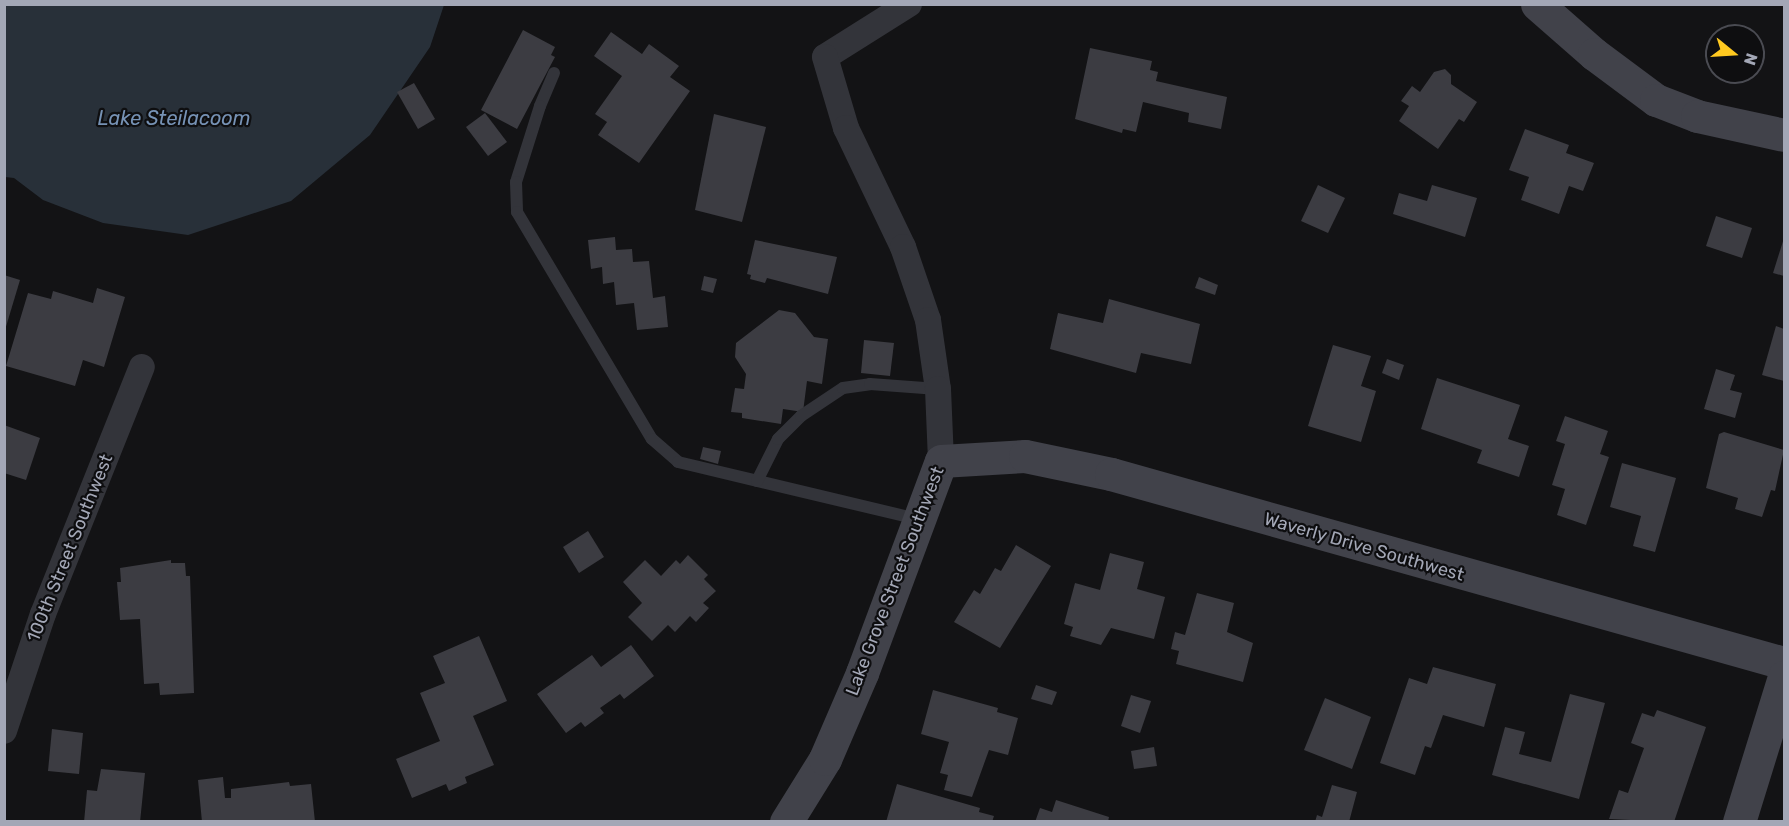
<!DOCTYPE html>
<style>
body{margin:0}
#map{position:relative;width:1789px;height:826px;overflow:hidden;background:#131315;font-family:Rubik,sans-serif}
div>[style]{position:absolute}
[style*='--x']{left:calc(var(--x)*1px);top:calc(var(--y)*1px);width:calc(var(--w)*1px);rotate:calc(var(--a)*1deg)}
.water>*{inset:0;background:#283039}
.building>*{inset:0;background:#3c3c42}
.lane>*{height:12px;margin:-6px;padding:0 6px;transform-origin:6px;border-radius:6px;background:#33343a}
.street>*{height:26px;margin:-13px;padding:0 13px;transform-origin:13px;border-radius:13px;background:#33343a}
.secondary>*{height:33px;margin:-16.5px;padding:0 16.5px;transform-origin:16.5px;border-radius:16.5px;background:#41424a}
span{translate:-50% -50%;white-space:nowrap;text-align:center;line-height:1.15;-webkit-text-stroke:4.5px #0e0e10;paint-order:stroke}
.street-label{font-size:18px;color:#a3a7b6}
.water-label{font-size:20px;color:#7692b5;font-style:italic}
.frame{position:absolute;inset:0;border:6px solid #a3a7b6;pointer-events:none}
.north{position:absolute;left:1705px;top:24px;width:60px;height:60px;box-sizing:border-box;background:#0e0e10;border:2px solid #4a4b52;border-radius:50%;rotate:108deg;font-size:16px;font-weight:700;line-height:24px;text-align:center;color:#a3a7b6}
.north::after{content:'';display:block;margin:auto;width:21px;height:27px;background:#ffc920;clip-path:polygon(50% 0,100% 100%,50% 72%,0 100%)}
</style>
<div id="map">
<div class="water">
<i style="clip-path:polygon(4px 5px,444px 5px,430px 47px,370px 135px,291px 201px,188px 235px,103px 223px,43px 200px,14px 178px,5px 177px)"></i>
</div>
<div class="building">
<i style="clip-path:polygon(523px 30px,555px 47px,551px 55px,555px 57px,517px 129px,481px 110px)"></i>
<i style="clip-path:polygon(611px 32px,642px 54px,649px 44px,679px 66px,670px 77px,690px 91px,639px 163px,598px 135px,607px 122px,595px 114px,622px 76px,594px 56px)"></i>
<i style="clip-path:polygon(1090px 48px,1152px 61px,1150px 70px,1158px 72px,1156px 81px,1227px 97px,1221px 129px,1188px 122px,1189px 113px,1143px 102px,1136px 132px,1123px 129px,1122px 133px,1075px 119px)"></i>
<i style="clip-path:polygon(1445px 69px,1451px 75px,1451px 84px,1477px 102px,1464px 122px,1459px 119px,1438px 149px,1399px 121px,1409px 106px,1401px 101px,1412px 86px,1420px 92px,1434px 72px)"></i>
<i style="clip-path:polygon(414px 83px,435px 119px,418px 129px,397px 92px)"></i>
<i style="clip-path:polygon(485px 113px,507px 142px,488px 156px,466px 127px)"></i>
<i style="clip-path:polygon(714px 114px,766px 127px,742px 222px,695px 210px)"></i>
<i style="clip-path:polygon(1525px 129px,1569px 145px,1566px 153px,1594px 163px,1583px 191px,1569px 186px,1559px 214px,1521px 200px,1529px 177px,1509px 170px)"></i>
<i style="clip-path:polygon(1318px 185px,1345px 198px,1328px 233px,1301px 221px)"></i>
<i style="clip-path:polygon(1432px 185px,1477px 198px,1465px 237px,1393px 214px,1399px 193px,1427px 201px)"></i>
<i style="clip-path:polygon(1716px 216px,1752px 228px,1742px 258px,1706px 246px)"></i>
<i style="clip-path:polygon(615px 237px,616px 250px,632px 249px,633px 262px,649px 261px,653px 298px,665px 296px,668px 327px,637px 330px,634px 303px,616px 305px,614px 282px,603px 284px,602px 267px,591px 269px,588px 240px)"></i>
<i style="clip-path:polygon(1784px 238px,1784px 276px,1773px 273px)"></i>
<i style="clip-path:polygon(755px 240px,837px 257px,828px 294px,767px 278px,765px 283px,750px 279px,751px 275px,747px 274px)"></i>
<i style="clip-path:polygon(4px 275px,20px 280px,5px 330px,4px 330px)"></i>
<i style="clip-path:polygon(704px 276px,717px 279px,713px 293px,701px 290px)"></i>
<i style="clip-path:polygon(1199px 277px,1218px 285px,1215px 295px,1195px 288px)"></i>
<i style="clip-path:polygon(97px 288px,125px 297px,104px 367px,83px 360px,75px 386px,6px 366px,28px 293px,51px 299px,53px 291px,93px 303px)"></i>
<i style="clip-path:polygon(1109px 299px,1200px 324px,1191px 364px,1141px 353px,1136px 373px,1050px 349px,1058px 313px,1103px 323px)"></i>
<i style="clip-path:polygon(779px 310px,795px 313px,814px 337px,828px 339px,822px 384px,807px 381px,803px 412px,783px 409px,781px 424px,742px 418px,742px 413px,731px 412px,735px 388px,744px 389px,746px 374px,735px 357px,736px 343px)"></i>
<i style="clip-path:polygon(1776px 326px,1784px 329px,1784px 381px,1762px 375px)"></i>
<i style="clip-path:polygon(864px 340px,894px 343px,890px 376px,861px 373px)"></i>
<i style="clip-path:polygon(1333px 345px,1371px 356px,1361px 386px,1376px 391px,1361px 442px,1308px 426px)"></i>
<i style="clip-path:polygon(1387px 359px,1404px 365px,1399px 380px,1382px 373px)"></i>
<i style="clip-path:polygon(1716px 369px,1735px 375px,1730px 390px,1742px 393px,1735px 418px,1704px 409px)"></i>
<i style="clip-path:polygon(1437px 378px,1520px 405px,1508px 439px,1529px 446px,1519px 477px,1477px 463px,1482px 450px,1421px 429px)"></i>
<i style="clip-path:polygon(1565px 416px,1608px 431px,1600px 454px,1609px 457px,1586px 525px,1557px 515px,1565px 489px,1552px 485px,1565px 444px,1556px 441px)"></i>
<i style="clip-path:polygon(4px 425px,40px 438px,26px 480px,4px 473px)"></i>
<i style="clip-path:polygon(1724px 432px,1784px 450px,1775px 491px,1771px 490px,1762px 517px,1735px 509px,1738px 498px,1706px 488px,1719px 434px)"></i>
<i style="clip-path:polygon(703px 447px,721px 451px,718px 464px,700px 459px)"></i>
<i style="clip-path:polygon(1622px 463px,1676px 478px,1655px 552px,1633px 546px,1641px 516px,1610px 507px)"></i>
<i style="clip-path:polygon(588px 531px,604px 557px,579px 573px,563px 547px)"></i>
<i style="clip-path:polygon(1016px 545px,1051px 566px,1000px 648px,954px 622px,974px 590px,980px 594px,995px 568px,1001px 571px)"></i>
<i style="clip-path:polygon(1110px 553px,1144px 562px,1137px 589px,1165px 597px,1154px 639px,1111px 628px,1101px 645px,1070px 636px,1073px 627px,1064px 624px,1075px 583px,1100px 590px)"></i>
<i style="clip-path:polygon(688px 555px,708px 575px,704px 579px,716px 591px,703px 603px,709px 608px,696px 622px,690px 616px,675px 632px,668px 625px,652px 641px,628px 617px,642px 603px,623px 582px,645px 560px,661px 576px,676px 560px,680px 564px)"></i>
<i style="clip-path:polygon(171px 560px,171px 563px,185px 563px,186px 576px,190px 576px,194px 693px,160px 695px,159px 683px,144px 684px,140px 619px,120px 620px,117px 582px,121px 582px,120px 568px)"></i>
<i style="clip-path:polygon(1197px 593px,1234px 603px,1227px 632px,1253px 643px,1243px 682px,1176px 664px,1179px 651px,1171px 649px,1175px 632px,1185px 635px)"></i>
<i style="clip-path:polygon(479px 636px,507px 701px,473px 716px,494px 765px,465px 777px,467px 783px,449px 791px,446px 784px,412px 798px,396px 759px,440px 741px,420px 693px,445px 683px,433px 656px)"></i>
<i style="clip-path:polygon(631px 645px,654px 676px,624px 699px,620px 694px,600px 708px,604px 713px,585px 727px,581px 722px,566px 733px,537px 694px,592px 655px,601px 667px)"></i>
<i style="clip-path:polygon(1433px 667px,1496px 684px,1484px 727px,1443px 715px,1431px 748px,1425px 746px,1415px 775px,1380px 763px,1409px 678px,1427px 684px)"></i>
<i style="clip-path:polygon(1036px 685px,1057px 692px,1052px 705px,1031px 699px)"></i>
<i style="clip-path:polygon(933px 690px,998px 708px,997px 712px,1018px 718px,1008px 755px,989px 750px,972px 797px,944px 790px,948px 775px,940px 773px,949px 742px,921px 734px)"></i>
<i style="clip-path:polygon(1570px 694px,1605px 703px,1579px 799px,1492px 775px,1505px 727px,1525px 732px,1519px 754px,1551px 762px)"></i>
<i style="clip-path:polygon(1131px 695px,1151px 701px,1140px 733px,1121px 726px)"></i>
<i style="clip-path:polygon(1325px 698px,1371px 717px,1352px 769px,1304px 750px)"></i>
<i style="clip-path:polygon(1657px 710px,1706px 727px,1674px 822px,1609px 819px,1619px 790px,1628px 793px,1644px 748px,1631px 743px,1642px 713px,1654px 717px)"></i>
<i style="clip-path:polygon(52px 729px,83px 733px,79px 774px,48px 771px)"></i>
<i style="clip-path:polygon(1154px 747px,1157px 766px,1134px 769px,1131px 751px)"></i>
<i style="clip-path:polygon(101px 769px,145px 773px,140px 822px,84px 822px,87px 790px,97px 791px)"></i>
<i style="clip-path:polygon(223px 777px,225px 798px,231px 798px,231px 789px,289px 782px,290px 786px,311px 784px,315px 822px,202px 822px,198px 780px)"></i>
<i style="clip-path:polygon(897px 784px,980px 808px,979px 812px,994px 816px,992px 822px,886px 822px)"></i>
<i style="clip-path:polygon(1332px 785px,1357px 792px,1349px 822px,1315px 822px,1317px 815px,1322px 817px)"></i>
<i style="clip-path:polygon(1056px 800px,1109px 817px,1108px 822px,1035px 822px,1040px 808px,1052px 812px)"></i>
</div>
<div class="lane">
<i style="--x:554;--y:73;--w:36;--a:113"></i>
<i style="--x:540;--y:106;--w:80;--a:107.5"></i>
<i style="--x:516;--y:182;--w:30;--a:88"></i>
<i style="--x:517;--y:212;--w:264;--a:59.3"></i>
<i style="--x:652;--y:439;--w:35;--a:41"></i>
<i style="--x:678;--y:462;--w:247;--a:13.4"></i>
<i style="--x:757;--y:481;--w:47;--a:-63.4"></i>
<i style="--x:778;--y:439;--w:33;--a:-45"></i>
<i style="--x:801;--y:416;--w:50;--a:-33.7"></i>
<i style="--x:843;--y:388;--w:27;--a:-8"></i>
<i style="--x:870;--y:384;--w:68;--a:4.2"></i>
</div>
<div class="street">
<i style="--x:909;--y:4;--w:99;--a:147.8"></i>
<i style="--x:825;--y:57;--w:74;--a:73.5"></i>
<i style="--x:846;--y:128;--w:132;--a:64.4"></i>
<i style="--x:903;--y:247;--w:77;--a:71.1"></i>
<i style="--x:928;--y:320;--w:70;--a:81.8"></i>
<i style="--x:938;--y:389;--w:72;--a:87.6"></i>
<i style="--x:4;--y:731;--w:123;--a:-71.6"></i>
<i style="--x:43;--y:614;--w:266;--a:-68.2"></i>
</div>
<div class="secondary">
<i style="--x:1537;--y:4;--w:76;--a:41.3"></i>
<i style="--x:1594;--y:54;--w:77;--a:36.6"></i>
<i style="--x:1656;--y:100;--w:44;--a:21.3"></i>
<i style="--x:1697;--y:116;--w:89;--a:12.3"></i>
<i style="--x:786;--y:822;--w:74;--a:-58.2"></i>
<i style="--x:825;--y:759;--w:94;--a:-66.7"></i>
<i style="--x:862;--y:673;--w:226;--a:-69.6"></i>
<i style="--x:941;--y:461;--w:84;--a:-3.4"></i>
<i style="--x:1025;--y:456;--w:88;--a:11.8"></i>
<i style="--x:1111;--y:474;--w:699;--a:15.69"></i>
<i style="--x:1739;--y:822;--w:152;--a:-72.8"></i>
</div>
<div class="street-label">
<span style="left:1364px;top:547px;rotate:16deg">Waverly Drive Southwest</span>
<span style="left:70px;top:548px;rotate:-68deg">100th Street Southwest</span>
<span style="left:895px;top:581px;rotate:-69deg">Lake Grove Street Southwest</span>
</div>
<div class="water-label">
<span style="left:174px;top:118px">Lake Steilacoom</span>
</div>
<div class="frame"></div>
<div class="north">N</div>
</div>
